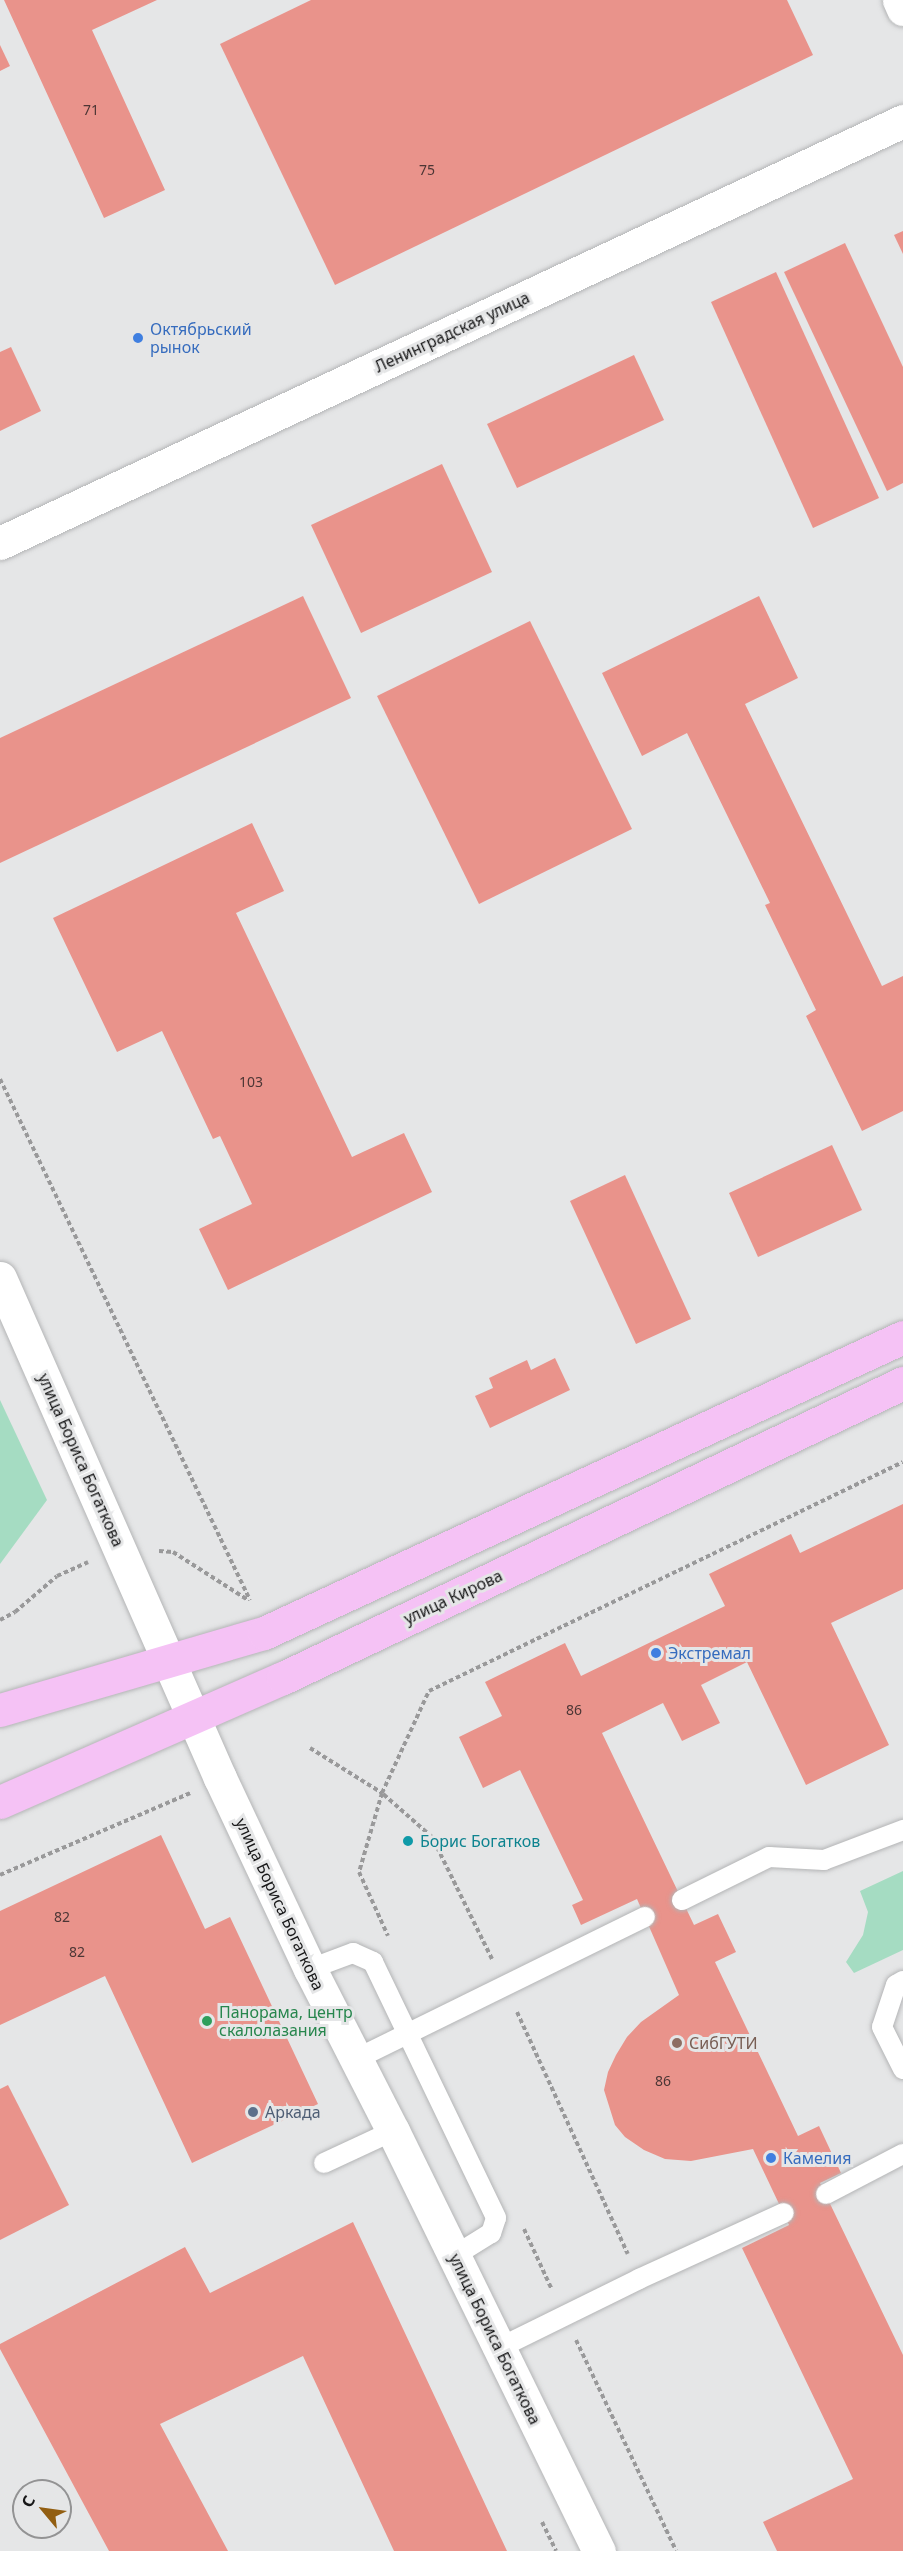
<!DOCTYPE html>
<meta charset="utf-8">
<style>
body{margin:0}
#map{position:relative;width:903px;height:2551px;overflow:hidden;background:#e5e6e7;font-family:"Noto Sans",sans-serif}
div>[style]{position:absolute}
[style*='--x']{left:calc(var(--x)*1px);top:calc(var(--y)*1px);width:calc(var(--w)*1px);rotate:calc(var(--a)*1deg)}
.green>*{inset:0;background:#a5dcc2}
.building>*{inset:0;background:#e9938b}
.path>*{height:4px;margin-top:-2px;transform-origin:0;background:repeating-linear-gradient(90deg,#99999a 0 4.5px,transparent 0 7.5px)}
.roads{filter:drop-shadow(0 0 2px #b4b5b6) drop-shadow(0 0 2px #b4b5b6)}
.lane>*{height:20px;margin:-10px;padding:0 10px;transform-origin:10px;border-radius:10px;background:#fff}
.street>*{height:33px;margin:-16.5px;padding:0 16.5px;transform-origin:16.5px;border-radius:16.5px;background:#fff}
.secondary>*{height:33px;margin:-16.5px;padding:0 16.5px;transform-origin:16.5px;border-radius:16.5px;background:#fff}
.primary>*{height:33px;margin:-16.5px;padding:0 16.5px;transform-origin:16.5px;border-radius:16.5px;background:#f5c2f5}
.dots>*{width:16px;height:16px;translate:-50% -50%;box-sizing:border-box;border:3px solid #e5e6e7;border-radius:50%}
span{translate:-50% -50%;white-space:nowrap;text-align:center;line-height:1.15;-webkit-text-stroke:6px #e5e6e7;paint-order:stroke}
.number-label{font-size:14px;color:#4c3635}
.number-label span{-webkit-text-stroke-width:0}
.shop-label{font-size:16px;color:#366cbe}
.left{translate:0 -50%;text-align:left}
.street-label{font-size:16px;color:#171718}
.culture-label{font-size:16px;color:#0d838f}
.leisure-label{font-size:16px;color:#27864d}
.education-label{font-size:16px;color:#785e54}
.service-label{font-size:16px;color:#4e5e75}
.north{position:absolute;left:12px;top:2479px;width:60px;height:60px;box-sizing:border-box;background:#e5e6e7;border:2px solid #939394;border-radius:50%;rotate:299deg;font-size:16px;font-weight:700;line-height:24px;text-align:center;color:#171718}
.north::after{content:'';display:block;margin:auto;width:21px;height:27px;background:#925e11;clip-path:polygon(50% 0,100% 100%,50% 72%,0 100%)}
</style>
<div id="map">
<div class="green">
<i style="clip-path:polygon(0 1400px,47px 1500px,0 1564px)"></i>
<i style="clip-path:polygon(903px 1871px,903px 1950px,854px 1973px,846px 1962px,863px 1935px,868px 1912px,860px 1891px)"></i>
</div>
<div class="building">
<i style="clip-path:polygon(4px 0,157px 0,92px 30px,165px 190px,104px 218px)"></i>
<i style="clip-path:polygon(311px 0,787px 0,813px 55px,335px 285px,220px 44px)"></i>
<i style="clip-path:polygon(0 45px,10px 66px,0 71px)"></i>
<i style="clip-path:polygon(903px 231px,903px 254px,894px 235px)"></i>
<i style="clip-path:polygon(845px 243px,903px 367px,903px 483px,887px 491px,784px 272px)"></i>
<i style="clip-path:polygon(776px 272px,879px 498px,813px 528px,711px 302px)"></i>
<i style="clip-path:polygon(11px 347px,41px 411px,0 431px,0 352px)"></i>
<i style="clip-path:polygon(634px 355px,664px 420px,517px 488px,487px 424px)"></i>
<i style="clip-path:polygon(442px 464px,492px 572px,361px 633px,311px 525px)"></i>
<i style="clip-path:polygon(303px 596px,351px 698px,0 863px,0 738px)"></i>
<i style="clip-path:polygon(759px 596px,798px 678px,745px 704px,882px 986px,903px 976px,903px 1111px,862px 1131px,806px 1016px,816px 1010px,765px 905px,770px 903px,687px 733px,642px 756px,602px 673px)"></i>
<i style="clip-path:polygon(530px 621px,632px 829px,479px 904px,377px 696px)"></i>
<i style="clip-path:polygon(252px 823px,284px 891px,236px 913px,352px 1157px,404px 1133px,432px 1192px,228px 1290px,199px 1229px,252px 1204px,220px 1136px,213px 1139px,162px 1031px,117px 1052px,53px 918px)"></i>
<i style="clip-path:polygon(832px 1145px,862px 1210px,758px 1257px,729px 1193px)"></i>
<i style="clip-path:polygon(625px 1175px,691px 1319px,636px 1344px,570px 1201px)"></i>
<i style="clip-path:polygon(555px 1358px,570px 1390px,490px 1428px,475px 1396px,493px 1388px,489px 1378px,527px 1360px,531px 1370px)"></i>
<i style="clip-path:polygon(903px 1504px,903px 1589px,831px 1623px,889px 1745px,806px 1785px,747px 1662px,701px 1685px,720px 1723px,682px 1741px,663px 1703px,602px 1733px,694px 1925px,718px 1914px,736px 1952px,715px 1962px,798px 2136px,819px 2126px,841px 2173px,820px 2183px,903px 2355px,903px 2551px,777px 2551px,763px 2522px,853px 2479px,742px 2248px,789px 2225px,753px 2149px,691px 2161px,665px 2159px,644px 2150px,625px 2137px,615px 2125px,604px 2090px,608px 2072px,616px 2055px,627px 2037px,641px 2022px,679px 1995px,637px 1899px,581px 1925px,572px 1905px,583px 1900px,520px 1770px,483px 1788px,459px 1737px,502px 1716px,485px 1682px,565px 1643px,581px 1676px,725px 1606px,709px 1574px,791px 1534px,800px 1553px)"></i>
<i style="clip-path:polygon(161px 1835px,205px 1929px,230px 1917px,318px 2104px,192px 2163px,105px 1976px,0 2025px,0 1911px)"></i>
<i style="clip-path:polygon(8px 2085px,69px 2205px,0 2240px,0 2089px)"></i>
<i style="clip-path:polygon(353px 2222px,507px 2551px,394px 2551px,303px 2356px,160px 2424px,228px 2551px,109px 2551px,0 2349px,0 2344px,185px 2247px,210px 2293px)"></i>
</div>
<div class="path">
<i style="--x:0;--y:1079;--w:578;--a:64.37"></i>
<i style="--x:159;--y:1551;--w:14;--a:4"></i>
<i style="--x:173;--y:1552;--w:89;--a:32.6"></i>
<i style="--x:0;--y:1620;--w:17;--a:-28"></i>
<i style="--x:15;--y:1612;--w:55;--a:-40.6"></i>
<i style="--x:57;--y:1576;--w:34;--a:-24"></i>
<i style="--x:310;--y:1748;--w:85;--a:32"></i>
<i style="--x:382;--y:1793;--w:82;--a:106.2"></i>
<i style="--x:359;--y:1872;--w:70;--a:65.6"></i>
<i style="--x:0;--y:1875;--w:207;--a:-23.3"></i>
<i style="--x:492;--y:1959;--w:136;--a:-116.2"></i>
<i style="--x:432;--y:1837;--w:67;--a:-138.7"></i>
<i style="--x:382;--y:1793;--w:112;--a:-65.3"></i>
<i style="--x:429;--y:1691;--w:526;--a:-25.79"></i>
<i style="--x:517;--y:2012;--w:266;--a:65.4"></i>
<i style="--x:524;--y:2229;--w:67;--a:65.3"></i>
<i style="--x:576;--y:2340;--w:233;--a:64.6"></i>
<i style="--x:542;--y:2522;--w:32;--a:64"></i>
</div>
<div class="roads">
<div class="lane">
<i style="--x:682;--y:1900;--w:97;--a:-26.3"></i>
<i style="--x:769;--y:1857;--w:55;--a:3.1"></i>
<i style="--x:824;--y:1860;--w:85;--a:-20.8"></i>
<i style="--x:310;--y:1969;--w:46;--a:-20.4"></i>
<i style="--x:353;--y:1953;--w:22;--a:24"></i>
<i style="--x:373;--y:1962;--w:284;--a:64.3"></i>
<i style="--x:496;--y:2218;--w:16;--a:108"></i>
<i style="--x:491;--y:2233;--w:44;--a:148.1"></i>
<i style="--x:903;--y:1981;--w:8;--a:150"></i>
<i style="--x:896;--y:1985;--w:44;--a:108.4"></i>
<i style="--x:882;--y:2027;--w:47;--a:63.4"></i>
<i style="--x:356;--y:2059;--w:322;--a:-26.2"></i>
<i style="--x:324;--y:2163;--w:76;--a:-24.9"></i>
<i style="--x:826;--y:2194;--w:87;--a:-27.5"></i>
<i style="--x:499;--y:2348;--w:156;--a:-26.2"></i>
<i style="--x:639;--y:2279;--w:159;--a:-24.5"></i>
</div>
<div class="street">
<i style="--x:0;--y:543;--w:997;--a:-25.05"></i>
</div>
<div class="secondary">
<i style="--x:899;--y:0;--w:10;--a:66"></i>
<i style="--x:0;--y:1278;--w:546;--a:66.25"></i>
<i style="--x:220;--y:1778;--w:211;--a:64.8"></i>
<i style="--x:310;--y:1969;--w:182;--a:62.9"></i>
<i style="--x:393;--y:2131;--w:468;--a:63.9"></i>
</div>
<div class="primary">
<i style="--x:0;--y:1710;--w:275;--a:-16.3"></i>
<i style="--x:264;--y:1633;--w:704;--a:-24.85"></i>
<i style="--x:0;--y:1802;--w:309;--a:-23.7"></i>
<i style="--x:283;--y:1678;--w:687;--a:-25.45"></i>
</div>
</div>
<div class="dots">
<i style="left:138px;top:338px;background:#3f7fe0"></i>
<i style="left:656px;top:1653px;background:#3f7fe0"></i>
<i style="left:408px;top:1841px;background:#0f9aa8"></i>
<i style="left:207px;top:2021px;background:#2e9e5b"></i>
<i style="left:677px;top:2043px;background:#8d6e63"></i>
<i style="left:253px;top:2112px;background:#5c6f8a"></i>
<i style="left:771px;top:2158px;background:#3f7fe0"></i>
</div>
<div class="number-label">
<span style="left:91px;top:110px">71</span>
<span style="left:427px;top:170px">75</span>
<span style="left:251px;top:1082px">103</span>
<span style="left:574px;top:1710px">86</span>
<span style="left:62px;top:1917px">82</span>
<span style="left:77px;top:1952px">82</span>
<span style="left:663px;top:2081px">86</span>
</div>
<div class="shop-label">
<span class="left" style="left:150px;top:338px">Октябрьский<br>рынок</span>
<span class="left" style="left:668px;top:1653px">Экстремал</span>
<span class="left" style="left:783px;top:2158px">Камелия</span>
</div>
<div class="street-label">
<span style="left:452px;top:332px;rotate:-25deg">Ленинградская улица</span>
<span style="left:81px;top:1460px;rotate:66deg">улица Бориса Богаткова</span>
<span style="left:453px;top:1597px;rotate:-25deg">улица Кирова</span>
<span style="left:280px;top:1904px;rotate:65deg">улица Бориса Богаткова</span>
<span style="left:495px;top:2339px;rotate:64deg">улица Бориса Богаткова</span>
</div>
<div class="culture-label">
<span class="left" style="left:420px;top:1841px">Борис Богатков</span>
</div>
<div class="leisure-label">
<span class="left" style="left:219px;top:2021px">Панорама, центр<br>скалолазания</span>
</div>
<div class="education-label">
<span class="left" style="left:689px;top:2043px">СибГУТИ</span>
</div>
<div class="service-label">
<span class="left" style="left:265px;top:2112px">Аркада</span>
</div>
<div class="north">С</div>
</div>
